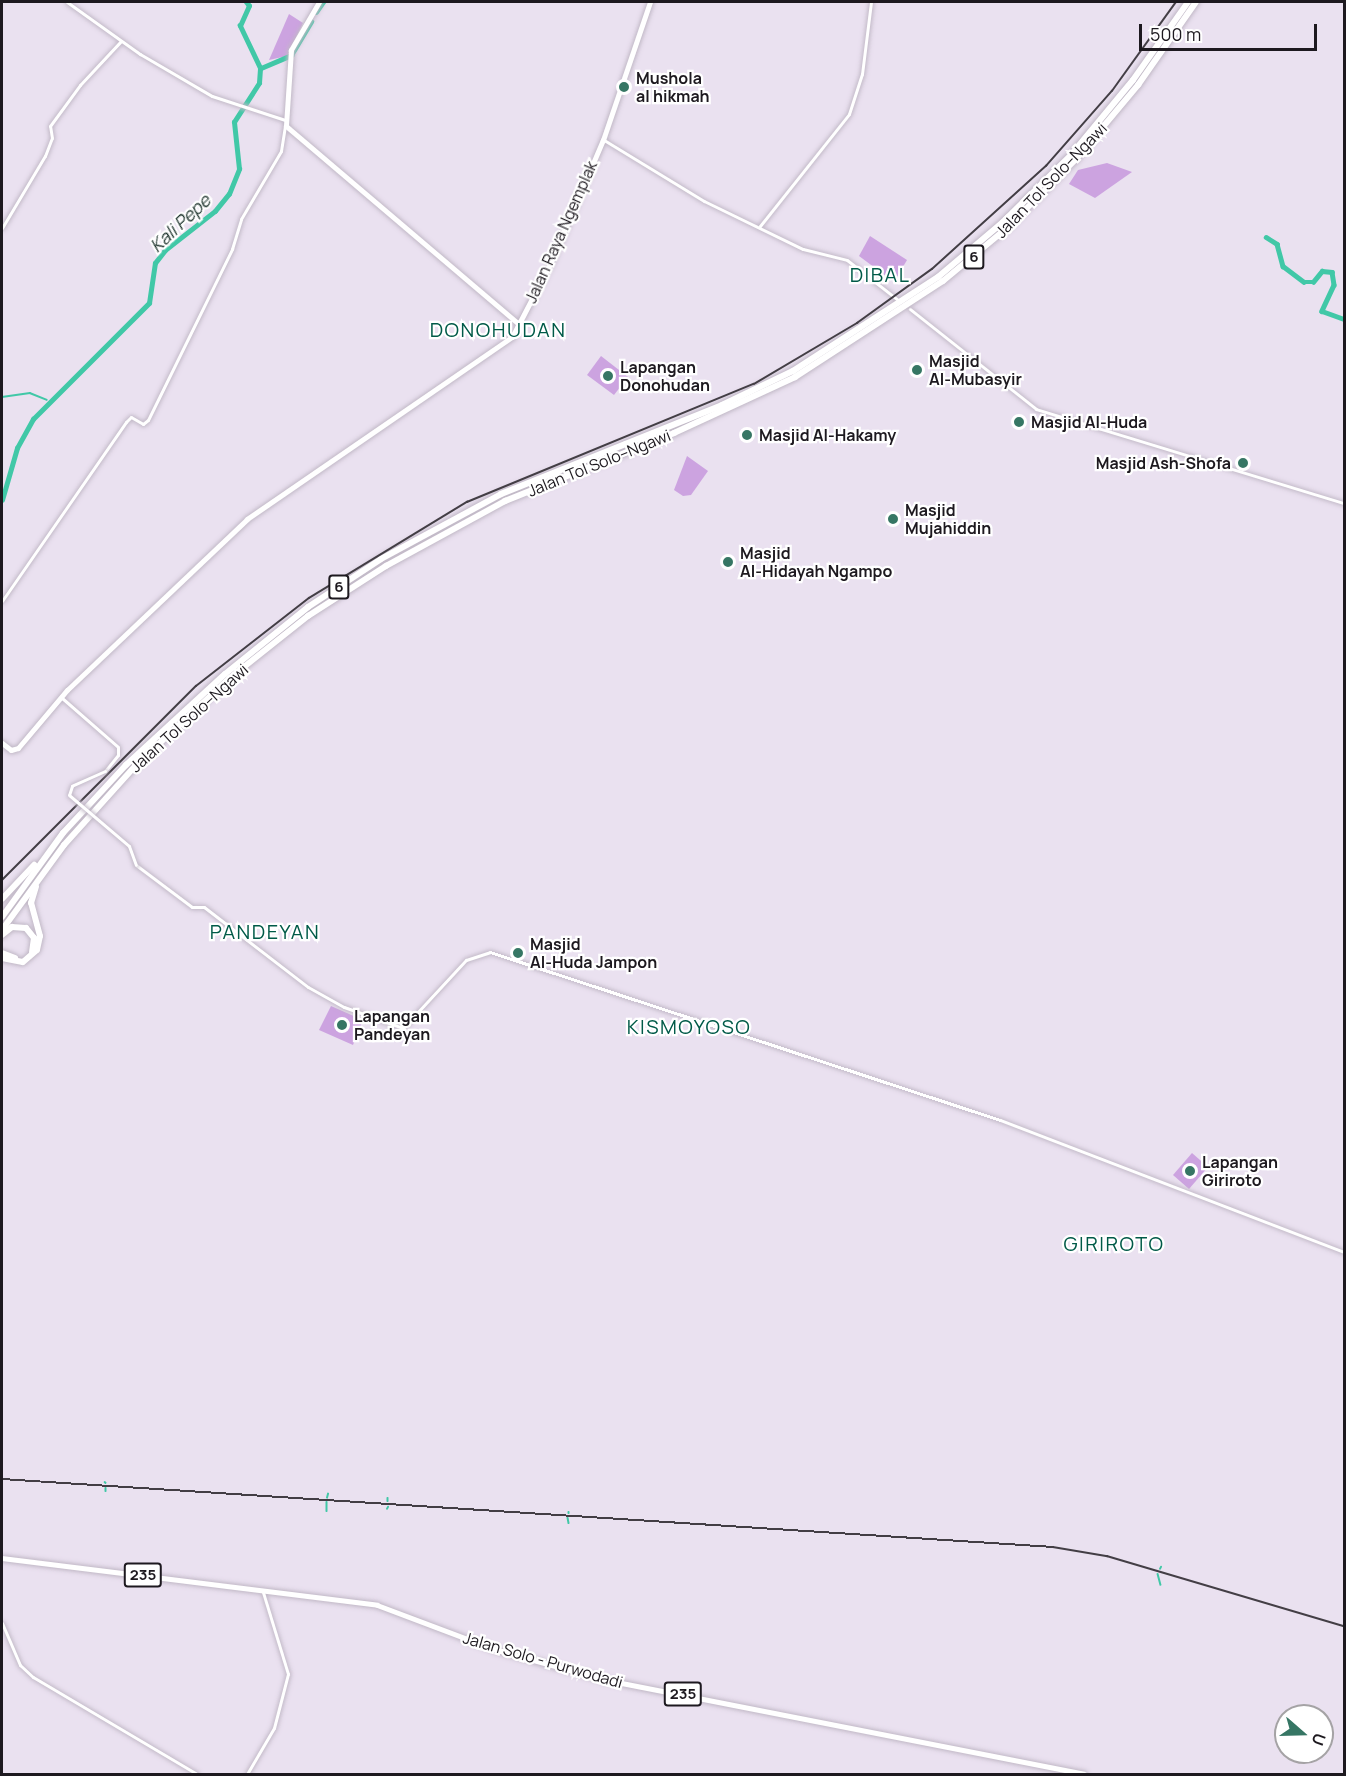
<!DOCTYPE html>
<meta charset="utf-8">
<style>
body{margin:0}
#map{position:relative;width:1346px;height:1776px;overflow:hidden;background:#eae1f0;font-family:Manrope,sans-serif}
div>[style]{position:absolute}
[style*='--x']{left:calc(var(--x)*1px);top:calc(var(--y)*1px);width:calc(var(--w)*1px);rotate:calc(var(--a)*1deg)}
.green>*{inset:0;background:#cca3e0}
.stream>*{height:1.5px;margin:-0.75px;padding:0 0.75px;transform-origin:0.75px;border-radius:0.75px;background:#41c8a7}
.river>*{height:4.5px;margin:-2.25px;padding:0 2.25px;transform-origin:2.25px;border-radius:2.25px;background:#41c8a7}
.roads{filter:drop-shadow(0 0 2px #c1b8c6) drop-shadow(0 0 2px #c1b8c6)}
.minor>*{height:3px;margin:-1.5px;padding:0 1.5px;transform-origin:1.5px;border-radius:1.5px;background:#fff}
.major>*{height:5px;margin:-2.5px;padding:0 2.5px;transform-origin:2.5px;border-radius:2.5px;background:#fff}
.highway>*{height:6px;margin:-3px;padding:0 3px;transform-origin:3px;border-radius:3px;background:#fff}
.rail>*{height:1.5px;margin:-0.75px;padding:0 0.75px;transform-origin:0.75px;border-radius:0.75px;background:#433e45}
.bridges{filter:drop-shadow(0 0 2px #c1b8c6) drop-shadow(0 0 2px #c1b8c6)}
.minor-bridge>*{height:3px;margin:-1.5px;padding:0 1.5px;transform-origin:1.5px;border-radius:1.5px;background:#fff}
.dots>*{width:16px;height:16px;translate:-50% -50%;box-sizing:border-box;border:3px solid #fff;border-radius:50%}
span{translate:-50% -50%;white-space:nowrap;text-align:center;line-height:1.15;-webkit-text-stroke:4.5px #fff;paint-order:stroke}
.shield-label span{padding:2px 4px;background:#fff;border:2px solid;border-radius:4px;-webkit-text-stroke-width:0}
.shield-label{font-size:15px;color:#1d191f;font-weight:700}
.poi-label{font-size:16px;color:#1d191f;font-weight:700}
.left{translate:0 -50%;text-align:left}
.right{translate:-100% -50%;text-align:right}
.street-label{font-size:16px;color:#1d191f}
.water-label{font-size:18px;color:#1e342d;font-style:italic}
.quarter-label{font-size:20px;color:#005a48;letter-spacing:1.5px}
.frame{position:absolute;inset:0;border:3px solid #1d191f;pointer-events:none}
.north{position:absolute;left:1274px;top:1704px;width:60px;height:60px;box-sizing:border-box;background:#fff;border:2px solid #a5a3a5;border-radius:50%;rotate:110deg;font-size:16px;font-weight:700;line-height:24px;text-align:center;color:#1d191f}
.north::after{content:'';display:block;margin:auto;width:21px;height:27px;background:#367664;clip-path:polygon(50% 0,100% 100%,50% 72%,0 100%)}
.scale{position:absolute;left:1139px;top:24px;width:178px;height:27px;box-sizing:border-box;border:3px solid #1d191f;border-top:0;padding-left:8px;font-size:18px;line-height:21px;white-space:nowrap;color:#1d191f;-webkit-text-stroke:4px #fff;paint-order:stroke}
</style>
<div id="map">
<div class="green">
<i style="clip-path:polygon(289px 14px,303px 23px,287px 56px,269px 60px)"></i>
<i style="clip-path:polygon(1107px 163px,1132px 172px,1095px 198px,1069px 184px,1078px 170px)"></i>
<i style="clip-path:polygon(870px 236px,907px 260px,894px 282px,859px 256px)"></i>
<i style="clip-path:polygon(601px 356px,628px 377px,614px 395px,587px 375px)"></i>
<i style="clip-path:polygon(687px 456px,708px 471px,691px 495px,683px 496px,674px 490px)"></i>
<i style="clip-path:polygon(331px 1006px,363px 1020px,353px 1045px,319px 1030px)"></i>
<i style="clip-path:polygon(1192px 1153px,1208px 1167px,1189px 1189px,1173px 1175px)"></i>
</div>
<div class="stream">
<i style="--x:2;--y:397;--w:28;--a:-8"></i>
<i style="--x:30;--y:393;--w:18;--a:22"></i>
<i style="--x:2;--y:1476;--w:2;--a:-90"></i>
<i style="--x:105;--y:1482;--w:1;--a:45"></i>
<i style="--x:2;--y:1483;--w:1;--a:-90"></i>
<i style="--x:106;--y:1488;--w:3;--a:90"></i>
<i style="--x:327;--y:1498;--w:4;--a:-76"></i>
<i style="--x:388;--y:1498;--w:3;--a:90"></i>
<i style="--x:327;--y:1502;--w:9;--a:90"></i>
<i style="--x:387;--y:1509;--w:2;--a:-63"></i>
<i style="--x:569;--y:1512;--w:1;--a:90"></i>
<i style="--x:568;--y:1518;--w:5;--a:79"></i>
<i style="--x:1160;--y:1569;--w:2;--a:-63"></i>
<i style="--x:1158;--y:1574;--w:11;--a:75"></i>
</div>
<div class="river">
<i style="--x:316;--y:12;--w:12;--a:-55"></i>
<i style="--x:261;--y:68;--w:33;--a:-23"></i>
<i style="--x:291;--y:55;--w:39;--a:-59"></i>
<i style="--x:1266;--y:237;--w:13;--a:32"></i>
<i style="--x:1277;--y:244;--w:23;--a:75"></i>
<i style="--x:1283;--y:266;--w:26;--a:37"></i>
<i style="--x:1304;--y:282;--w:9;--a:0"></i>
<i style="--x:1313;--y:282;--w:14;--a:-51"></i>
<i style="--x:1322;--y:271;--w:10;--a:6"></i>
<i style="--x:1332;--y:272;--w:13;--a:81"></i>
<i style="--x:1334;--y:285;--w:29;--a:115"></i>
<i style="--x:1322;--y:311;--w:23;--a:20"></i>
<i style="--x:2;--y:500;--w:54;--a:-73.9"></i>
<i style="--x:17;--y:448;--w:33;--a:-61"></i>
<i style="--x:33;--y:419;--w:164;--a:-45"></i>
<i style="--x:149;--y:303;--w:40;--a:-81.5"></i>
<i style="--x:155;--y:263;--w:16;--a:-52"></i>
<i style="--x:165;--y:250;--w:63;--a:-38"></i>
<i style="--x:215;--y:211;--w:22;--a:-51"></i>
<i style="--x:229;--y:194;--w:27;--a:-68"></i>
<i style="--x:239;--y:169;--w:47;--a:-96.1"></i>
<i style="--x:234;--y:122;--w:46;--a:-57.3"></i>
<i style="--x:259;--y:83;--w:15;--a:-86"></i>
<i style="--x:260;--y:68;--w:47;--a:-115.5"></i>
<i style="--x:240;--y:26;--w:22;--a:-66"></i>
<i style="--x:249;--y:6;--w:5;--a:-127"></i>
</div>
<div class="roads">
<div class="minor">
<i style="--x:67;--y:2;--w:90;--a:35.5"></i>
<i style="--x:140;--y:54;--w:83;--a:30.3"></i>
<i style="--x:212;--y:96;--w:77;--a:18.2"></i>
<i style="--x:604;--y:140;--w:117;--a:31.4"></i>
<i style="--x:704;--y:201;--w:110;--a:25.9"></i>
<i style="--x:803;--y:249;--w:45;--a:14"></i>
<i style="--x:847;--y:260;--w:65;--a:38.1"></i>
<i style="--x:760;--y:226;--w:143;--a:-51.5"></i>
<i style="--x:849;--y:114;--w:42;--a:-72"></i>
<i style="--x:862;--y:74;--w:73;--a:-82.9"></i>
<i style="--x:2;--y:228;--w:84;--a:-59.2"></i>
<i style="--x:45;--y:156;--w:19;--a:-69"></i>
<i style="--x:52;--y:138;--w:12;--a:-99"></i>
<i style="--x:50;--y:126;--w:51;--a:-53.8"></i>
<i style="--x:80;--y:85;--w:60;--a:-47"></i>
<i style="--x:910;--y:309;--w:161;--a:38.4"></i>
<i style="--x:1036;--y:409;--w:322;--a:17"></i>
<i style="--x:2;--y:601;--w:218;--a:-55.3"></i>
<i style="--x:126;--y:422;--w:7;--a:-45"></i>
<i style="--x:131;--y:417;--w:14;--a:30"></i>
<i style="--x:143;--y:424;--w:6;--a:-39"></i>
<i style="--x:148;--y:420;--w:191;--a:-63.8"></i>
<i style="--x:232;--y:249;--w:31;--a:-73"></i>
<i style="--x:241;--y:219;--w:79;--a:-59.5"></i>
<i style="--x:281;--y:151;--w:24;--a:-81"></i>
<i style="--x:62;--y:698;--w:74;--a:41.2"></i>
<i style="--x:118;--y:747;--w:8;--a:90"></i>
<i style="--x:118;--y:755;--w:21;--a:129"></i>
<i style="--x:136;--y:865;--w:70;--a:36.9"></i>
<i style="--x:192;--y:907;--w:12;--a:0"></i>
<i style="--x:204;--y:907;--w:131;--a:37.6"></i>
<i style="--x:308;--y:987;--w:41;--a:29.1"></i>
<i style="--x:344;--y:1007;--w:63;--a:19.6"></i>
<i style="--x:403;--y:1028;--w:93;--a:-47.2"></i>
<i style="--x:466;--y:960;--w:25;--a:-18"></i>
<i style="--x:490;--y:952;--w:537;--a:18.23"></i>
<i style="--x:1000;--y:1120;--w:368;--a:21"></i>
<i style="--x:2;--y:1623;--w:46;--a:66.8"></i>
<i style="--x:20;--y:1665;--w:18;--a:43"></i>
<i style="--x:33;--y:1677;--w:191;--a:30.6"></i>
<i style="--x:247;--y:1774;--w:53;--a:-59.6"></i>
<i style="--x:274;--y:1728;--w:56;--a:-75.5"></i>
<i style="--x:288;--y:1674;--w:86;--a:-107"></i>
</div>
<div class="major">
<i style="--x:319;--y:2;--w:56;--a:120.3"></i>
<i style="--x:291;--y:50;--w:76;--a:93.8"></i>
<i style="--x:286;--y:126;--w:306;--a:40.4"></i>
<i style="--x:2;--y:743;--w:11;--a:38"></i>
<i style="--x:11;--y:750;--w:7;--a:-16"></i>
<i style="--x:18;--y:748;--w:76;--a:-49.8"></i>
<i style="--x:67;--y:690;--w:248;--a:-43.5"></i>
<i style="--x:247;--y:519;--w:321;--a:-34.5"></i>
<i style="--x:512;--y:337;--w:82;--a:-62.5"></i>
<i style="--x:550;--y:264;--w:135;--a:-66.9"></i>
<i style="--x:603;--y:140;--w:146;--a:-71.2"></i>
<i style="--x:2;--y:1558;--w:378;--a:7.1"></i>
<i style="--x:377;--y:1605;--w:128;--a:20.6"></i>
<i style="--x:497;--y:1650;--w:113;--a:15.4"></i>
<i style="--x:606;--y:1680;--w:487;--a:11.1"></i>
</div>
<div class="highway">
<i style="--x:2;--y:899;--w:47;--a:-46.7"></i>
<i style="--x:2;--y:917;--w:104;--a:-54"></i>
<i style="--x:63;--y:833;--w:93;--a:-47.2"></i>
<i style="--x:126;--y:765;--w:134;--a:-42.6"></i>
<i style="--x:225;--y:674;--w:107;--a:-38.9"></i>
<i style="--x:308;--y:607;--w:87;--a:-33.3"></i>
<i style="--x:381;--y:559;--w:136;--a:-28.4"></i>
<i style="--x:501;--y:494;--w:238;--a:-21.9"></i>
<i style="--x:722;--y:405;--w:79;--a:-25.6"></i>
<i style="--x:793;--y:371;--w:173;--a:-33"></i>
<i style="--x:938;--y:277;--w:85;--a:-40.2"></i>
<i style="--x:1003;--y:222;--w:95;--a:-44.6"></i>
<i style="--x:1071;--y:155;--w:97;--a:-50.4"></i>
<i style="--x:1133;--y:80;--w:95;--a:-54.8"></i>
<i style="--x:2;--y:930;--w:105;--a:-53.9"></i>
<i style="--x:64;--y:845;--w:109;--a:-48"></i>
<i style="--x:137;--y:764;--w:127;--a:-42.8"></i>
<i style="--x:230;--y:678;--w:100;--a:-38.5"></i>
<i style="--x:308;--y:616;--w:93;--a:-32.7"></i>
<i style="--x:386;--y:566;--w:136;--a:-28.6"></i>
<i style="--x:505;--y:501;--w:182;--a:-21.9"></i>
<i style="--x:674;--y:433;--w:133;--a:-24.8"></i>
<i style="--x:795;--y:377;--w:176;--a:-33"></i>
<i style="--x:943;--y:281;--w:85;--a:-39.7"></i>
<i style="--x:1008;--y:227;--w:96;--a:-45"></i>
<i style="--x:1076;--y:159;--w:97;--a:-50"></i>
<i style="--x:1138;--y:85;--w:101;--a:-55.1"></i>
<i style="--x:2;--y:935;--w:13;--a:-39"></i>
<i style="--x:12;--y:927;--w:14;--a:4"></i>
<i style="--x:26;--y:928;--w:13;--a:51"></i>
<i style="--x:34;--y:938;--w:14;--a:98"></i>
<i style="--x:2;--y:953;--w:14;--a:21"></i>
<i style="--x:2;--y:958;--w:21;--a:11"></i>
<i style="--x:23;--y:962;--w:18;--a:-41"></i>
<i style="--x:37;--y:950;--w:14;--a:-78"></i>
<i style="--x:40;--y:936;--w:34;--a:-105"></i>
<i style="--x:31;--y:903;--w:17;--a:-73"></i>
</div>
</div>
<div class="rail">
<i style="--x:2;--y:880;--w:274;--a:-45"></i>
<i style="--x:196;--y:686;--w:143;--a:-37.9"></i>
<i style="--x:309;--y:598;--w:185;--a:-31.3"></i>
<i style="--x:467;--y:502;--w:310;--a:-22.4"></i>
<i style="--x:754;--y:384;--w:120;--a:-30.6"></i>
<i style="--x:857;--y:323;--w:92;--a:-35.8"></i>
<i style="--x:932;--y:269;--w:154;--a:-42.1"></i>
<i style="--x:1046;--y:166;--w:100;--a:-48.7"></i>
<i style="--x:1112;--y:91;--w:110;--a:-54.3"></i>
<i style="--x:2;--y:1479;--w:1053;--a:3.7"></i>
<i style="--x:1053;--y:1547;--w:55;--a:9.5"></i>
<i style="--x:1107;--y:1556;--w:247;--a:16.5"></i>
</div>
<div class="bridges">
<div class="minor-bridge">
<i style="--x:105;--y:771;--w:36;--a:156"></i>
<i style="--x:72;--y:786;--w:9;--a:108"></i>
<i style="--x:69;--y:795;--w:79;--a:40.4"></i>
<i style="--x:129;--y:846;--w:20;--a:70"></i>
</div>
</div>
<div class="dots">
<i style="left:624px;top:87px;background:#367664"></i>
<i style="left:917px;top:370px;background:#367664"></i>
<i style="left:608px;top:376px;background:#367664"></i>
<i style="left:1019px;top:422px;background:#367664"></i>
<i style="left:747px;top:435px;background:#367664"></i>
<i style="left:1243px;top:463px;background:#367664"></i>
<i style="left:893px;top:519px;background:#367664"></i>
<i style="left:728px;top:562px;background:#367664"></i>
<i style="left:518px;top:953px;background:#367664"></i>
<i style="left:342px;top:1025px;background:#367664"></i>
<i style="left:1190px;top:1171px;background:#367664"></i>
</div>
<div class="shield-label">
<span style="left:974px;top:257px">6</span>
<span style="left:339px;top:587px">6</span>
<span style="left:143px;top:1575px">235</span>
<span style="left:683px;top:1694px">235</span>
</div>
<div class="poi-label">
<span class="left" style="left:636px;top:87px">Mushola<br>al hikmah</span>
<span class="left" style="left:929px;top:370px">Masjid<br>Al-Mubasyir</span>
<span class="left" style="left:620px;top:376px">Lapangan<br>Donohudan</span>
<span class="left" style="left:1031px;top:422px">Masjid Al-Huda</span>
<span class="left" style="left:759px;top:435px">Masjid Al-Hakamy</span>
<span class="right" style="left:1231px;top:463px">Masjid Ash-Shofa</span>
<span class="left" style="left:905px;top:519px">Masjid<br>Mujahiddin</span>
<span class="left" style="left:740px;top:562px">Masjid<br>Al-Hidayah Ngampo</span>
<span class="left" style="left:530px;top:953px">Masjid<br>Al-Huda Jampon</span>
<span class="left" style="left:354px;top:1025px">Lapangan<br>Pandeyan</span>
<span class="left" style="left:1202px;top:1171px">Lapangan<br>Giriroto</span>
</div>
<div class="street-label">
<span style="left:1051px;top:180px;rotate:-46deg">Jalan Tol Solo–Ngawi</span>
<span style="left:561px;top:232px;rotate:-66deg">Jalan Raya Ngemplak</span>
<span style="left:599px;top:463px;rotate:-22deg">Jalan Tol Solo–Ngawi</span>
<span style="left:189px;top:718px;rotate:-42deg">Jalan Tol Solo–Ngawi</span>
<span style="left:543px;top:1660px;rotate:16deg">Jalan Solo - Purwodadi</span>
</div>
<div class="water-label">
<span style="left:180px;top:223px;rotate:-43deg">Kali Pepe</span>
</div>
<div class="quarter-label">
<span style="left:880px;top:274px">DIBAL</span>
<span style="left:498px;top:329px">DONOHUDAN</span>
<span style="left:265px;top:931px">PANDEYAN</span>
<span style="left:689px;top:1026px">KISMOYOSO</span>
<span style="left:1114px;top:1243px">GIRIROTO</span>
</div>
<div class="frame"></div>
<div class="north">U</div>
<div class="scale">500 m</div>
</div>
